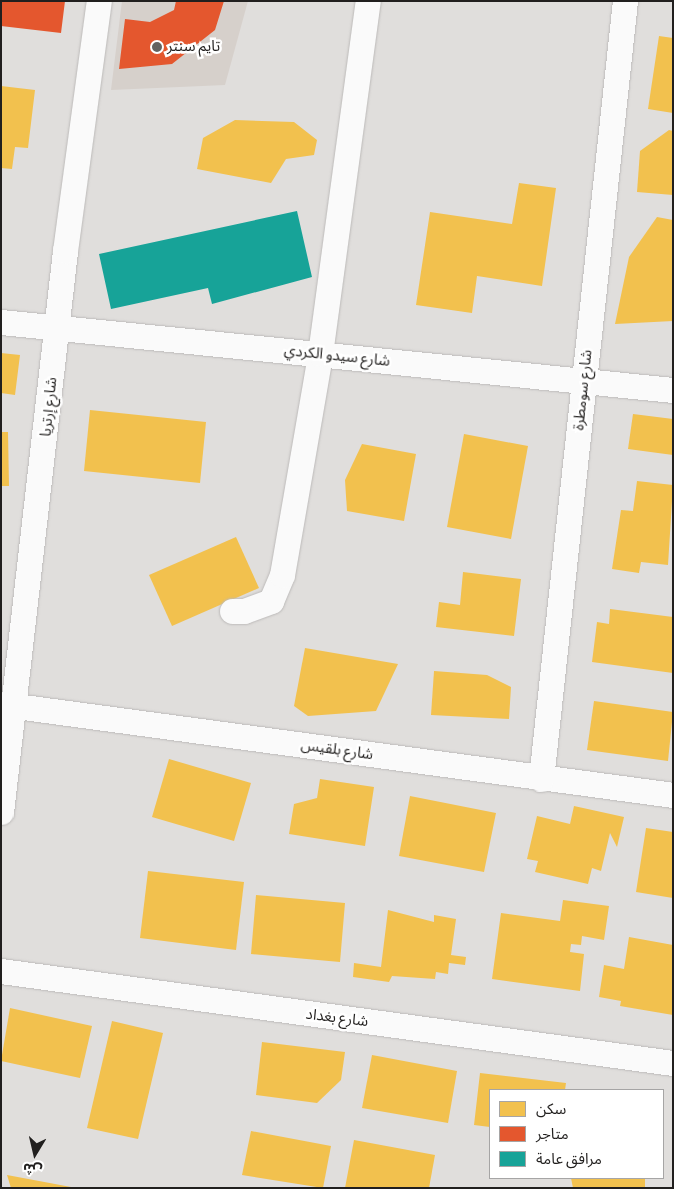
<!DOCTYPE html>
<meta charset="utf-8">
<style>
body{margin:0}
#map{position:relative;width:674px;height:1189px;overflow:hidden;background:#e0dedc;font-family:"Source Sans 3","Noto Sans Arabic",sans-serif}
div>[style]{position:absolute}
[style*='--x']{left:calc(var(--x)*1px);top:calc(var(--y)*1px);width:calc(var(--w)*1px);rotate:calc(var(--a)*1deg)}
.built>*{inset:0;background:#d6d0cb}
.homes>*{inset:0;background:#f2c14e}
.shops>*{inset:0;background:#e4572e}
.public>*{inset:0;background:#17a398}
.roads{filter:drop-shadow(0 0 1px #bcbab9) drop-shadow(0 0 1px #bcbab9)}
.minor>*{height:25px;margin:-12.5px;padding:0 12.5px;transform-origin:12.5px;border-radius:12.5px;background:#fafafa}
.dots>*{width:14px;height:14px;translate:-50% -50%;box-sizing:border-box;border:2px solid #fff;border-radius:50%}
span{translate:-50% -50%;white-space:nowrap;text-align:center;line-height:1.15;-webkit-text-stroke:5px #fff;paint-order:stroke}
.poi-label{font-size:15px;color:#211f1e}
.left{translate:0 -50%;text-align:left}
.street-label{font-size:15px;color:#211f1e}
.frame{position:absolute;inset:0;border:2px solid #211f1e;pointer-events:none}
.legend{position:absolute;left:489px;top:1089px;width:175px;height:90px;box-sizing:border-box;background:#fff;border:1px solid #a6a5a5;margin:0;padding:6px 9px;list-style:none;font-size:15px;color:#211f1e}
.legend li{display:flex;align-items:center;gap:10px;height:25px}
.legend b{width:25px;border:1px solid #a6a5a5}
.north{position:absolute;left:10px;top:1129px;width:50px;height:50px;-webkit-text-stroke:4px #fff;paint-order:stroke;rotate:189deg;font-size:14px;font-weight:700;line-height:20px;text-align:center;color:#211f1e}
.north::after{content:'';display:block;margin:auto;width:18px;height:22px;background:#211f1e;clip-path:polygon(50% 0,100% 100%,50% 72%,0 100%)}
</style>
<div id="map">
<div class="built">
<i style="clip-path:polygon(122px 1px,248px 1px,225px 85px,111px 90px)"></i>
</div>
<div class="homes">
<i style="clip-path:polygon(659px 36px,673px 38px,673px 113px,648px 109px)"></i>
<i style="clip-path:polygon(1px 86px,35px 90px,28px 148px,15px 147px,12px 169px,1px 168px)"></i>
<i style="clip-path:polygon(235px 120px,294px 122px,317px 140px,314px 155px,286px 159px,271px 183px,197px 169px,203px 138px)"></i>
<i style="clip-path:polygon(669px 130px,673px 131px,673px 195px,637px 192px,640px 151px)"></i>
<i style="clip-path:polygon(519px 183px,556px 188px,542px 286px,477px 276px,472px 313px,416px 305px,430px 212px,512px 224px)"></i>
<i style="clip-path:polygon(657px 217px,673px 220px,673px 321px,615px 324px,629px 257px)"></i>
<i style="clip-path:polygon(1px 353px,20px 355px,15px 395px,1px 393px)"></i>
<i style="clip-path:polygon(90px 410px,206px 422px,200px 483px,84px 471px)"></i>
<i style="clip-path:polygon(633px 414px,673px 419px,673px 455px,628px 449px)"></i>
<i style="clip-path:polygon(1px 432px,8px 432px,9px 486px,1px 486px)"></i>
<i style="clip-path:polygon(464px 434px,528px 446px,511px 539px,447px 527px)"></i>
<i style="clip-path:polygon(362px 444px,416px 454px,404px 521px,347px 511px,345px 480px)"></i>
<i style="clip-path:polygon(637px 481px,673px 485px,668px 565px,641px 562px,639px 573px,612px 569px,621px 510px,633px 511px)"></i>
<i style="clip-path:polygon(236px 537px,259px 588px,172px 626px,149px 575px)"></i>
<i style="clip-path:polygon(463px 572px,521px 579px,514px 636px,436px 627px,439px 602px,460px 605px)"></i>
<i style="clip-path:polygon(610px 609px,673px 617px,673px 673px,592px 662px,597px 622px,609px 624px)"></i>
<i style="clip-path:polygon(305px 648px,398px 664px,376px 711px,308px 716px,294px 706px)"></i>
<i style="clip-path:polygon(434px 671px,487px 675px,511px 687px,509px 719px,431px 715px)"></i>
<i style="clip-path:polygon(594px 701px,673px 712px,668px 761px,587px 750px)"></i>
<i style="clip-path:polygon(169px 759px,251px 783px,234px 841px,152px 817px)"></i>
<i style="clip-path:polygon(320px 779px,374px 787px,365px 846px,289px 834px,294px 804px,317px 798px)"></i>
<i style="clip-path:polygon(410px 796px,496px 813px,484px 872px,399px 856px)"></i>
<i style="clip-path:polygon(574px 806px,624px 817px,617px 847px,610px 833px,601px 871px,592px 868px,588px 884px,535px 872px,538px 861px,527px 859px,537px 816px,570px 824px)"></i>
<i style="clip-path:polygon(646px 828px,673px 832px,673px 898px,636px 892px)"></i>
<i style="clip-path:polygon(148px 871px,244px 882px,236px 950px,140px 938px)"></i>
<i style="clip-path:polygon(256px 895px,345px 903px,340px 962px,251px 954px)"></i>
<i style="clip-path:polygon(563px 900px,609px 906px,604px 940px,582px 936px,581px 945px,571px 944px,570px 952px,584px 954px,580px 991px,492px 979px,501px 913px,560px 921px)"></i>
<i style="clip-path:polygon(388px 910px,434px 922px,434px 915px,456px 919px,451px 955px,466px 957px,465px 965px,449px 963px,448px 974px,436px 972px,435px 979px,392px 976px,389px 982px,353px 977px,354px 963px,381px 967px)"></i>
<i style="clip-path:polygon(629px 937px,673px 945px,673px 1015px,620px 1006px,621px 1001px,599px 997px,604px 965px,624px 969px)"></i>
<i style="clip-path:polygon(10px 1008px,92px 1026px,80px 1078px,1px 1061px)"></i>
<i style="clip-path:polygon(112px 1021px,163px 1033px,138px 1139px,87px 1128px)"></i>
<i style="clip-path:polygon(262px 1042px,345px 1052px,341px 1080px,317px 1103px,256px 1095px)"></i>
<i style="clip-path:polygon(372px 1055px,457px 1071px,448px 1123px,362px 1108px)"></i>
<i style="clip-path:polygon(480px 1073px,566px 1083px,565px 1090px,490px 1090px,490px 1127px,474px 1125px)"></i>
<i style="clip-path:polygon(251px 1131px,331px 1146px,323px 1188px,242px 1175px)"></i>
<i style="clip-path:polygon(354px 1140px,435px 1155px,429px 1188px,345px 1188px)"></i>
<i style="clip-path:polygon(7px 1175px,71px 1187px,71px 1188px,11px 1188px)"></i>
<i style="clip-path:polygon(571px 1178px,645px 1178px,645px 1188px,573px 1188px)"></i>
</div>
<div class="shops">
<i style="clip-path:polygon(1px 1px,65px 1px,61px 33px,1px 26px)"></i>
<i style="clip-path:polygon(176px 1px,224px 1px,215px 30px,172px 64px,119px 69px,125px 19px,150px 22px,174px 10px)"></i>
</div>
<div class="public">
<i style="clip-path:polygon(297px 211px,312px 277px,212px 304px,208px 288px,111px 309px,99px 254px)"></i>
</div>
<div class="roads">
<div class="minor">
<i style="--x:1;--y:322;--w:675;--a:5.78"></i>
<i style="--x:232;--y:611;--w:12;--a:0"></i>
<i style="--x:244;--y:611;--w:29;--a:-20"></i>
<i style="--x:271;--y:601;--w:28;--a:-67"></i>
<i style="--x:282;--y:575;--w:224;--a:-80.2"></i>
<i style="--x:320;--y:354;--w:356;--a:-82.3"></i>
<i style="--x:1;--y:704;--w:678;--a:7.71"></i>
<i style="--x:541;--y:779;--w:783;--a:-83.84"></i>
<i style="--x:1;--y:812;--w:565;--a:-83.49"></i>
<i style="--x:65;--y:251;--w:252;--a:-82.3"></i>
<i style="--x:1;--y:971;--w:678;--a:7.8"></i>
</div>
</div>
<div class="dots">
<i style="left:157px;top:47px;background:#646260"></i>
</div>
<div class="poi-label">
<span class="left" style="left:167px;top:47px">تايم سنتر</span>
</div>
<div class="street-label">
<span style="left:337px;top:356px;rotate:6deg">شارع سيدو الكردي</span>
<span style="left:583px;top:390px;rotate:-84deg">شارع سومطرة</span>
<span style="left:49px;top:407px;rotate:-84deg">شارع إرتريا</span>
<span style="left:337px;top:750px;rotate:8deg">شارع بلقيس</span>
<span style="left:337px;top:1018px;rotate:7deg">شارع بغداد</span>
</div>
<div class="frame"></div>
<ul class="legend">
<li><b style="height:14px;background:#f2c14e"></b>سكن</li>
<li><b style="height:14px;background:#e4572e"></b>متاجر</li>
<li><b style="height:14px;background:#17a398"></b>مرافق عامة</li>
</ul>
<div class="north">ش</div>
</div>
